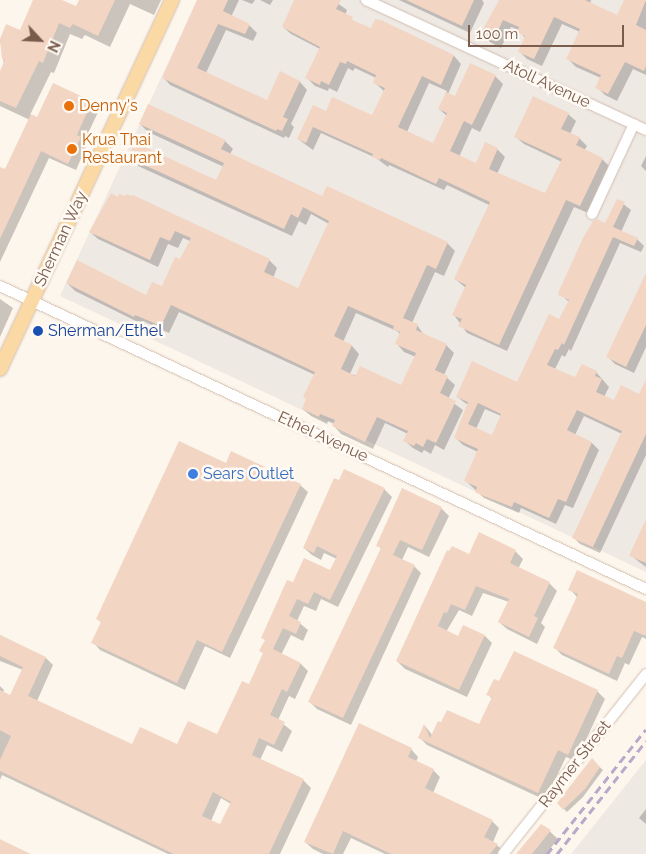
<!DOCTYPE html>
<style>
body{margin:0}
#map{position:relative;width:646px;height:854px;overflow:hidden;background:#fdf6ec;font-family:Raleway,sans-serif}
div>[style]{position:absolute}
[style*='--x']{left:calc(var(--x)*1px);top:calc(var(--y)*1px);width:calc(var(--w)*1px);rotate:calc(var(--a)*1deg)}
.industrial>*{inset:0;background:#efe9e4}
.shadow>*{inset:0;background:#0003}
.building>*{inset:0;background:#f3d5c3}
.roads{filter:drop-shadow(0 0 1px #d1beb0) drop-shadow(0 0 1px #d1beb0)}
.minor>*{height:10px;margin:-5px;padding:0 5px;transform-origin:5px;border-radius:5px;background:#fff}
.major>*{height:14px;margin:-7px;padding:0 7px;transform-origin:7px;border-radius:7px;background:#fbd9a5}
.rail>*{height:3px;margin-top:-1.5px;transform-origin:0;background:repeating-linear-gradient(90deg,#b9a8c9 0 8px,transparent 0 13px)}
.dots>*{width:14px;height:14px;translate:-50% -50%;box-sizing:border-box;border:2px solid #fffaf3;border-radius:50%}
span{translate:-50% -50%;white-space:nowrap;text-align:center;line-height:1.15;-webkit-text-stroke:5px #fffaf3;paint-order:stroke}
.street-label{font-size:16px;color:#7a5c4d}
.food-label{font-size:16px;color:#c56008}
.left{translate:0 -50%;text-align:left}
.transit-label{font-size:16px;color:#164399}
.shop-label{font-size:16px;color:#366cbe}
.north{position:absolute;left:15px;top:15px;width:50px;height:50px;-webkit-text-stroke:4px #fffaf3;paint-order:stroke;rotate:115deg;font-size:14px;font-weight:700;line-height:20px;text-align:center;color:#7a5c4d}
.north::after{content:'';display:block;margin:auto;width:18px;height:22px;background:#7a5c4d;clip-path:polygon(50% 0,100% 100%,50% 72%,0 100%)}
.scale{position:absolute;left:468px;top:25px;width:156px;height:22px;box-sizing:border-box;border:2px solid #7a5c4d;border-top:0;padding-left:6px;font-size:15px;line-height:18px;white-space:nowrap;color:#7a5c4d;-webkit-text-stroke:4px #fffaf3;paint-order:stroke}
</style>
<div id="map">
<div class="industrial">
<i style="clip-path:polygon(197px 0,646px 0,646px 572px,60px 296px)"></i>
<i style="clip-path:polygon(646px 760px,646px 854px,571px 854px)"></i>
</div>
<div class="shadow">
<i style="clip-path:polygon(35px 0,60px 0,77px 7px,80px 0,161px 0,154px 15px,130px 4px,110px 47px,85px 35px,82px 39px,70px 34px,54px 73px,51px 72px,30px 115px,38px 118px,54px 85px,92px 102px,99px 110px,84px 142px,87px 145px,76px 170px,49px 158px,0 262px,0 172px,6px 171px,30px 120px,0 106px,0 72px,4px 74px,3px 50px,0 42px,7px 26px,20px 31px)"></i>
<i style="clip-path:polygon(198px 0,239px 0,231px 17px,249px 25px,257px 33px,253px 41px,226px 30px,206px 73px,267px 102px,281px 73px,300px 82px,307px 90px,291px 124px,294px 127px,289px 138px,285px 136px,284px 138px,170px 85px,163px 77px)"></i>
<i style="clip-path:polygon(242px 0,255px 0,252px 4px)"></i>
<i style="clip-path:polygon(260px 0,273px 0,270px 5px)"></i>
<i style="clip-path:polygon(evenodd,296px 0,333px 0,347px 10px,345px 15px,358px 24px,371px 30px,380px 22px,454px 56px,461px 64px,448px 94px,455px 97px,495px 76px,503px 84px,480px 132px,472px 128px,459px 157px,476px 165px,497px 149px,505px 157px,497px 174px,546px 195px,562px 162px,524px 144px,516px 137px,568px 114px,576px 121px,570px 134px,579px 138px,587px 146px,584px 151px,602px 159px,610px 167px,588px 213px,574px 207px,507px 351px,467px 333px,454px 315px,466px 288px,455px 279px,489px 205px,447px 185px,444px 190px,389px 165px,388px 167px,376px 158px,321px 133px,313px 150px,298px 139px,327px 112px,373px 117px,384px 91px,374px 82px,376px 78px,355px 68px,353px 71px,348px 68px,337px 92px,329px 88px,328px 91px,315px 86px,307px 78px,320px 49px,291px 34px,283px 27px,296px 0,429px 83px,447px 91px,439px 109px,447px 116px,434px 145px,407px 132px,429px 83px)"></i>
<i style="clip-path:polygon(399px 0,482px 0,484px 3px,470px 33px)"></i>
<i style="clip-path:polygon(500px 0,591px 0,590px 4px,618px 16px,625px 0,646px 1px,646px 75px,633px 69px,617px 101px,605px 95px,597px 87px,601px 78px,576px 67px,568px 59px,580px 32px,562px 24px,542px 66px,527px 59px,519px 51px,525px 38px,519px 30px,511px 27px,501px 48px,490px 42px,482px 35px)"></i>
<i style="clip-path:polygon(evenodd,140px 124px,225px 141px,233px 149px,230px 154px,323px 197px,447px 243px,455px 251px,444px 276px,435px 272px,412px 323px,417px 325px,424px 335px,446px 345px,454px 353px,444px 375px,455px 385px,448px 399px,463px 410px,444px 450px,435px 445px,431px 454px,424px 450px,422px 453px,413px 448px,405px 441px,408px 434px,385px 423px,373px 449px,341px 434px,334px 426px,335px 424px,328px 421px,327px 424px,311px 416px,303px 409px,315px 375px,179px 312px,169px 333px,143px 321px,142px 324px,75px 291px,67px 283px,147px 296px,162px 288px,181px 261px,190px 241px,183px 238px,178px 248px,168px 244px,158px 267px,98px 239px,90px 232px,119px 198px,126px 198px,269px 260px,277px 268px,273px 278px,298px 290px,329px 224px,311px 214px,306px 225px,299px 221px,292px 236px,138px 166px,130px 158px,217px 181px,224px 167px,148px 132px,140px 124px,356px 313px,397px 331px,401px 335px,397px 344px,404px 352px,416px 357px,402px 387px,350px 374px,359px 354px,352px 346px,343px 342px,356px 313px)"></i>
<i style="clip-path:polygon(646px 156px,646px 171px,641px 166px)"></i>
<i style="clip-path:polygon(evenodd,618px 200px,631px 210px,621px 232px,637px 239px,644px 246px,641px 252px,620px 243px,571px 351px,569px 349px,565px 357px,562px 355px,555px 369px,575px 379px,596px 372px,609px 387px,604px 397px,615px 402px,640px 395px,646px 382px,646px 455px,600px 553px,580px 544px,573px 537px,622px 434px,584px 416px,575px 435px,592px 443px,599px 450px,573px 508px,565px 505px,556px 524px,521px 508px,519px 513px,484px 498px,466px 481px,478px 452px,463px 445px,456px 438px,468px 405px,457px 397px,518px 384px,560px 321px,569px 302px,560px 294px,606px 225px,618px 200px,485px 409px,501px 416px,492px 437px,476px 429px,485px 409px)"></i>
<i style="clip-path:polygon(646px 276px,646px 347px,634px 373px,615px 364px,608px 357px)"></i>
<i style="clip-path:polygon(0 299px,13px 308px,0 337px)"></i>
<i style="clip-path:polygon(226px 465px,300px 485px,308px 492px,230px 658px,205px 646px,185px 690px,100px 650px,93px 642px,102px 623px,97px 619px)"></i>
<i style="clip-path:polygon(evenodd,384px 489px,392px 497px,338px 607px,321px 599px,316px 611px,304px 606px,297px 621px,308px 630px,303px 641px,291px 635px,281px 655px,301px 664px,308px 671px,295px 699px,289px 696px,278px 720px,292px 731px,282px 752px,267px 745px,260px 760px,303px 780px,311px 788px,280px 854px,168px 854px,2px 775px,0 780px,0 686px,4px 690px,3px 693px,10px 697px,23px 670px,0 661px,0 635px,46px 658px,53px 665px,37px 701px,132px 745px,178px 746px,218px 735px,250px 686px,264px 654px,261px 651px,266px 641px,263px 638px,293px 584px,331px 572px,337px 559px,324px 553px,321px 560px,312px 555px,304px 548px,384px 489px,221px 798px,231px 804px,221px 826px,211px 821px,221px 798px)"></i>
<i style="clip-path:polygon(441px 508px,449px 516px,429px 557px,408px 547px,402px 560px,414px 566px,421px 573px,351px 725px,317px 709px,310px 702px,381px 549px,378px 545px)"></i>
<i style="clip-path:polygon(646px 522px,646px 567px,630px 555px)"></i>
<i style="clip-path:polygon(515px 551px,523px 559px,518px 569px,549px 583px,557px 591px,541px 623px,545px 627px,537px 644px,507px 629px,499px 622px,509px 602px,483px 593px,472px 616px,459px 610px,446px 632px,459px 637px,464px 626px,485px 636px,492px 643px,467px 697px,405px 669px,397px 661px,469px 556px)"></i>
<i style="clip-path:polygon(570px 589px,646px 604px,646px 639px,642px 637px,629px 665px,625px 663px,617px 681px,562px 655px,555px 648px,577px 597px)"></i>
<i style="clip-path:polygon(597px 691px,605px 699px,576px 761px,566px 757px,545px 800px,427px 745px,419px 737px,425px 726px,433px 736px,442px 724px,480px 726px,492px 699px,488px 694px)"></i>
<i style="clip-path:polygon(411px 749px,418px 757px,416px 762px,433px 770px,440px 777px,433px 793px,492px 821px,499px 828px,493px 842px,505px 852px,503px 854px,385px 854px,351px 838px,343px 854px,323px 854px,313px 849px,305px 842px)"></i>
<i style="clip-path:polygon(592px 760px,603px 770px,583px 797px,567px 812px,558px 803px)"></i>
<i style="clip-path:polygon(646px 809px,646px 824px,639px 818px)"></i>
<i style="clip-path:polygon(544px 826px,558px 839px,546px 854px,517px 854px)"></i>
</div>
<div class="building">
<i style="clip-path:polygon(33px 0,62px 0,76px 6px,79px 0,115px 0,98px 36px,73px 24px,70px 28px,59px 23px,43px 63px,39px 61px,16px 108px,0 101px,0 71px,5px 60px,2px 59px,0 39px,6px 24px,20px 30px)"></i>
<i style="clip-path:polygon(197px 0,228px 0,223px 11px,250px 24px,245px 34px,218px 24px,197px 68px,267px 100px,280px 71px,300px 81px,283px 117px,288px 119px,282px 131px,277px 129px,276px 131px,162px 78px)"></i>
<i style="clip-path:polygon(294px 0,341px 0,336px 9px,353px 17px,352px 20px,371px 28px,375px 19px,381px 20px,454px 55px,441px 85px,422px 76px,398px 127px,433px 143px,447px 113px,438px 109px,446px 92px,455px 96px,470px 63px,496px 75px,472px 125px,464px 121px,450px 151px,476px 163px,485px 142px,498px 148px,489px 169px,545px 193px,562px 159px,514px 137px,533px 96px,569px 113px,561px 129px,580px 137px,576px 145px,603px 158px,580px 206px,566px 200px,499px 345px,458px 326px,462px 319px,452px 315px,466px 285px,454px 279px,490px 202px,439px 178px,436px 184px,381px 158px,380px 160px,372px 157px,373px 154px,313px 127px,306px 143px,297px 139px,313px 105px,326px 111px,332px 97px,372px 115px,385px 88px,373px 83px,376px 75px,347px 61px,346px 64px,340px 62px,329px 85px,321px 81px,320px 85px,305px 78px,320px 47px,282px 27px)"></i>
<i style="clip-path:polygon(406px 0,474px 0,462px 26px)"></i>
<i style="clip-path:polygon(499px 0,585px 0,617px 15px,624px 0,646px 0,636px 25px,646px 30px,646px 66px,644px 71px,625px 62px,608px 94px,595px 88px,601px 75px,566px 59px,580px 29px,554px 17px,534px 59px,518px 52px,525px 36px,517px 32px,519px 27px,503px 20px,493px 41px,480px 35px)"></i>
<i style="clip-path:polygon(53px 83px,92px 101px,77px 135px,81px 137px,68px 164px,41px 151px,0 239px,0 167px,5px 169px,31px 114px,37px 117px)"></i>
<i style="clip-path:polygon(evenodd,148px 104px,226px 140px,221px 149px,322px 196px,327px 186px,448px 242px,436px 269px,427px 265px,403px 318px,418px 324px,416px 330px,447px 344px,435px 370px,448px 376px,440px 393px,456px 401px,436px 443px,427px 439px,423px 447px,416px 443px,414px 446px,403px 441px,408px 431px,377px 417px,365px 442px,332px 426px,335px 420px,320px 414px,319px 417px,302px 409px,306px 399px,303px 397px,315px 372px,171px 305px,161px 326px,135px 315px,134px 317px,66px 283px,77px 260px,146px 295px,152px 282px,162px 286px,175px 257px,180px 259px,191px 238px,175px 231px,170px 241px,160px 237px,150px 260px,89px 232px,111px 193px,118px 197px,119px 194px,125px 196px,126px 194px,132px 196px,133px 195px,270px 259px,264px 272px,298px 288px,329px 221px,303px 207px,298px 218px,291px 214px,284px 229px,129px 158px,134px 142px,216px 180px,224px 163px,139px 124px,148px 104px,348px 306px,394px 326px,393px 329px,400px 332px,395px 344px,416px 353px,401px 385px,360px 366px,355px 376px,341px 369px,352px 345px,334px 336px,348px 306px)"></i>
<i style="clip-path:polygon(evenodd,617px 199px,625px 202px,613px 227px,638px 238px,634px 246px,613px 237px,564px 345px,562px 343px,558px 350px,555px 349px,547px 365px,575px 377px,582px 364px,597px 371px,595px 376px,602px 379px,596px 392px,614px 400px,621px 385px,639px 394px,646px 379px,646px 434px,593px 547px,572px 538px,622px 431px,577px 410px,567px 430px,592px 442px,566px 502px,558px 499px,549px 518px,514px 502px,512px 507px,484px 496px,475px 492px,477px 487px,464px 481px,478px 449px,454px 438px,468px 402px,456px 397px,472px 361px,517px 382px,549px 314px,559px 319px,569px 300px,558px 295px,559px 291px,583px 238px,593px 221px,597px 219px,605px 223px,617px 199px,478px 403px,501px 414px,492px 435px,468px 424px,478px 403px)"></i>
<i style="clip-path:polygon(646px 273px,646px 325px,626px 367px,606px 357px)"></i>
<i style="clip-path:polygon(179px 441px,226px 463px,231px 451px,301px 484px,222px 652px,197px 640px,177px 683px,91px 643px,101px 622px,96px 619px)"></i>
<i style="clip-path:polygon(evenodd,344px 469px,385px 488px,330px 600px,314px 592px,308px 604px,297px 599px,289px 616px,301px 622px,296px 634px,283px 628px,273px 649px,301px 663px,287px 692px,282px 689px,270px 715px,285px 722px,274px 745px,259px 738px,252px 755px,304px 779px,269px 854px,174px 854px,0 771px,0 760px,11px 736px,0 730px,0 690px,10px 695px,23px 667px,0 656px,0 635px,46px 657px,28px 696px,132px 744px,140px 727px,177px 744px,188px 721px,217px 734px,242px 681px,249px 684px,263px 653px,259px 651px,265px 640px,261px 638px,287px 580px,293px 582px,304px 558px,330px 570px,337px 556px,317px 546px,314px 553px,303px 548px,334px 478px,339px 480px,344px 469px,213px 792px,231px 802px,220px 824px,202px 816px,213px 792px)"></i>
<i style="clip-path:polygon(402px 488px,442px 507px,422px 550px,400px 540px,393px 555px,415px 565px,343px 718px,308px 702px,381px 548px,376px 546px)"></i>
<i style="clip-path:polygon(646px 519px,646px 563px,629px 556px)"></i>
<i style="clip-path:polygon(479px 532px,516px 550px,510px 563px,550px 582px,534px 616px,538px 618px,529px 637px,498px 622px,509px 599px,476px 586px,465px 610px,451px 604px,447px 613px,444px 612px,438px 626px,458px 636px,463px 625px,485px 635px,459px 690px,396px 661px,447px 550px,449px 551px,452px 546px,469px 554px)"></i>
<i style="clip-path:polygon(577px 570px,646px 602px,646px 636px,634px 631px,622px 658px,617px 656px,609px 674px,553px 648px,578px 594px,568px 590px)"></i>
<i style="clip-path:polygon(514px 651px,598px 690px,568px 755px,558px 750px,538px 793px,418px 738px,424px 724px,430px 738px,438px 721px,441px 722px,447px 710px,479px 724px,492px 697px,486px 695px,494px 679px,499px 681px)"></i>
<i style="clip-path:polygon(359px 723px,412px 748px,408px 757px,434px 769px,425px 788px,493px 820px,484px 837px,498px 844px,490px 854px,391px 854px,343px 831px,333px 854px,304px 842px)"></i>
<i style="clip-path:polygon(592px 758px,600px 767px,585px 789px,563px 810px,557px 803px)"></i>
<i style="clip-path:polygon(541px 824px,551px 830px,532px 854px,516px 854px)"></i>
<i style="clip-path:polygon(0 839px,14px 846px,31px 854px,0 854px)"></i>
</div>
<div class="roads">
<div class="minor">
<i style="--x:366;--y:0;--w:309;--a:24.9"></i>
<i style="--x:592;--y:214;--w:99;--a:-65"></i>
<i style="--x:0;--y:286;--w:714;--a:25.13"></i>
<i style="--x:503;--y:854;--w:230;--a:-51.5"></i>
</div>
<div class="major">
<i style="--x:0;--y:369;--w:407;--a:-65"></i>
</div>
</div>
<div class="rail">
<i style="--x:547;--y:854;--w:159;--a:-51.6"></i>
<i style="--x:557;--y:854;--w:144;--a:-51.8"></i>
</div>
<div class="dots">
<i style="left:69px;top:106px;background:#e8710a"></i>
<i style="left:72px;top:149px;background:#e8710a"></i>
<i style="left:38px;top:331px;background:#1a4fb4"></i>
<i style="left:193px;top:474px;background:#3f7fe0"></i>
</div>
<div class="street-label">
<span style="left:547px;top:84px;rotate:25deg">Atoll Avenue</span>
<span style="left:61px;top:239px;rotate:-65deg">Sherman Way</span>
<span style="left:323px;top:437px;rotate:25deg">Ethel Avenue</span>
<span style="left:575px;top:764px;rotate:-52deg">Raymer Street</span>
</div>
<div class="food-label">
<span class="left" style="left:79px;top:106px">Denny's</span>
<span class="left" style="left:82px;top:149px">Krua Thai<br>Restaurant</span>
</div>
<div class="transit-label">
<span class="left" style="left:48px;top:331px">Sherman/Ethel</span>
</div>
<div class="shop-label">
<span class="left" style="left:203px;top:474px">Sears Outlet</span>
</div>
<div class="north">N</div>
<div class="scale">100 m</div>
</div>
